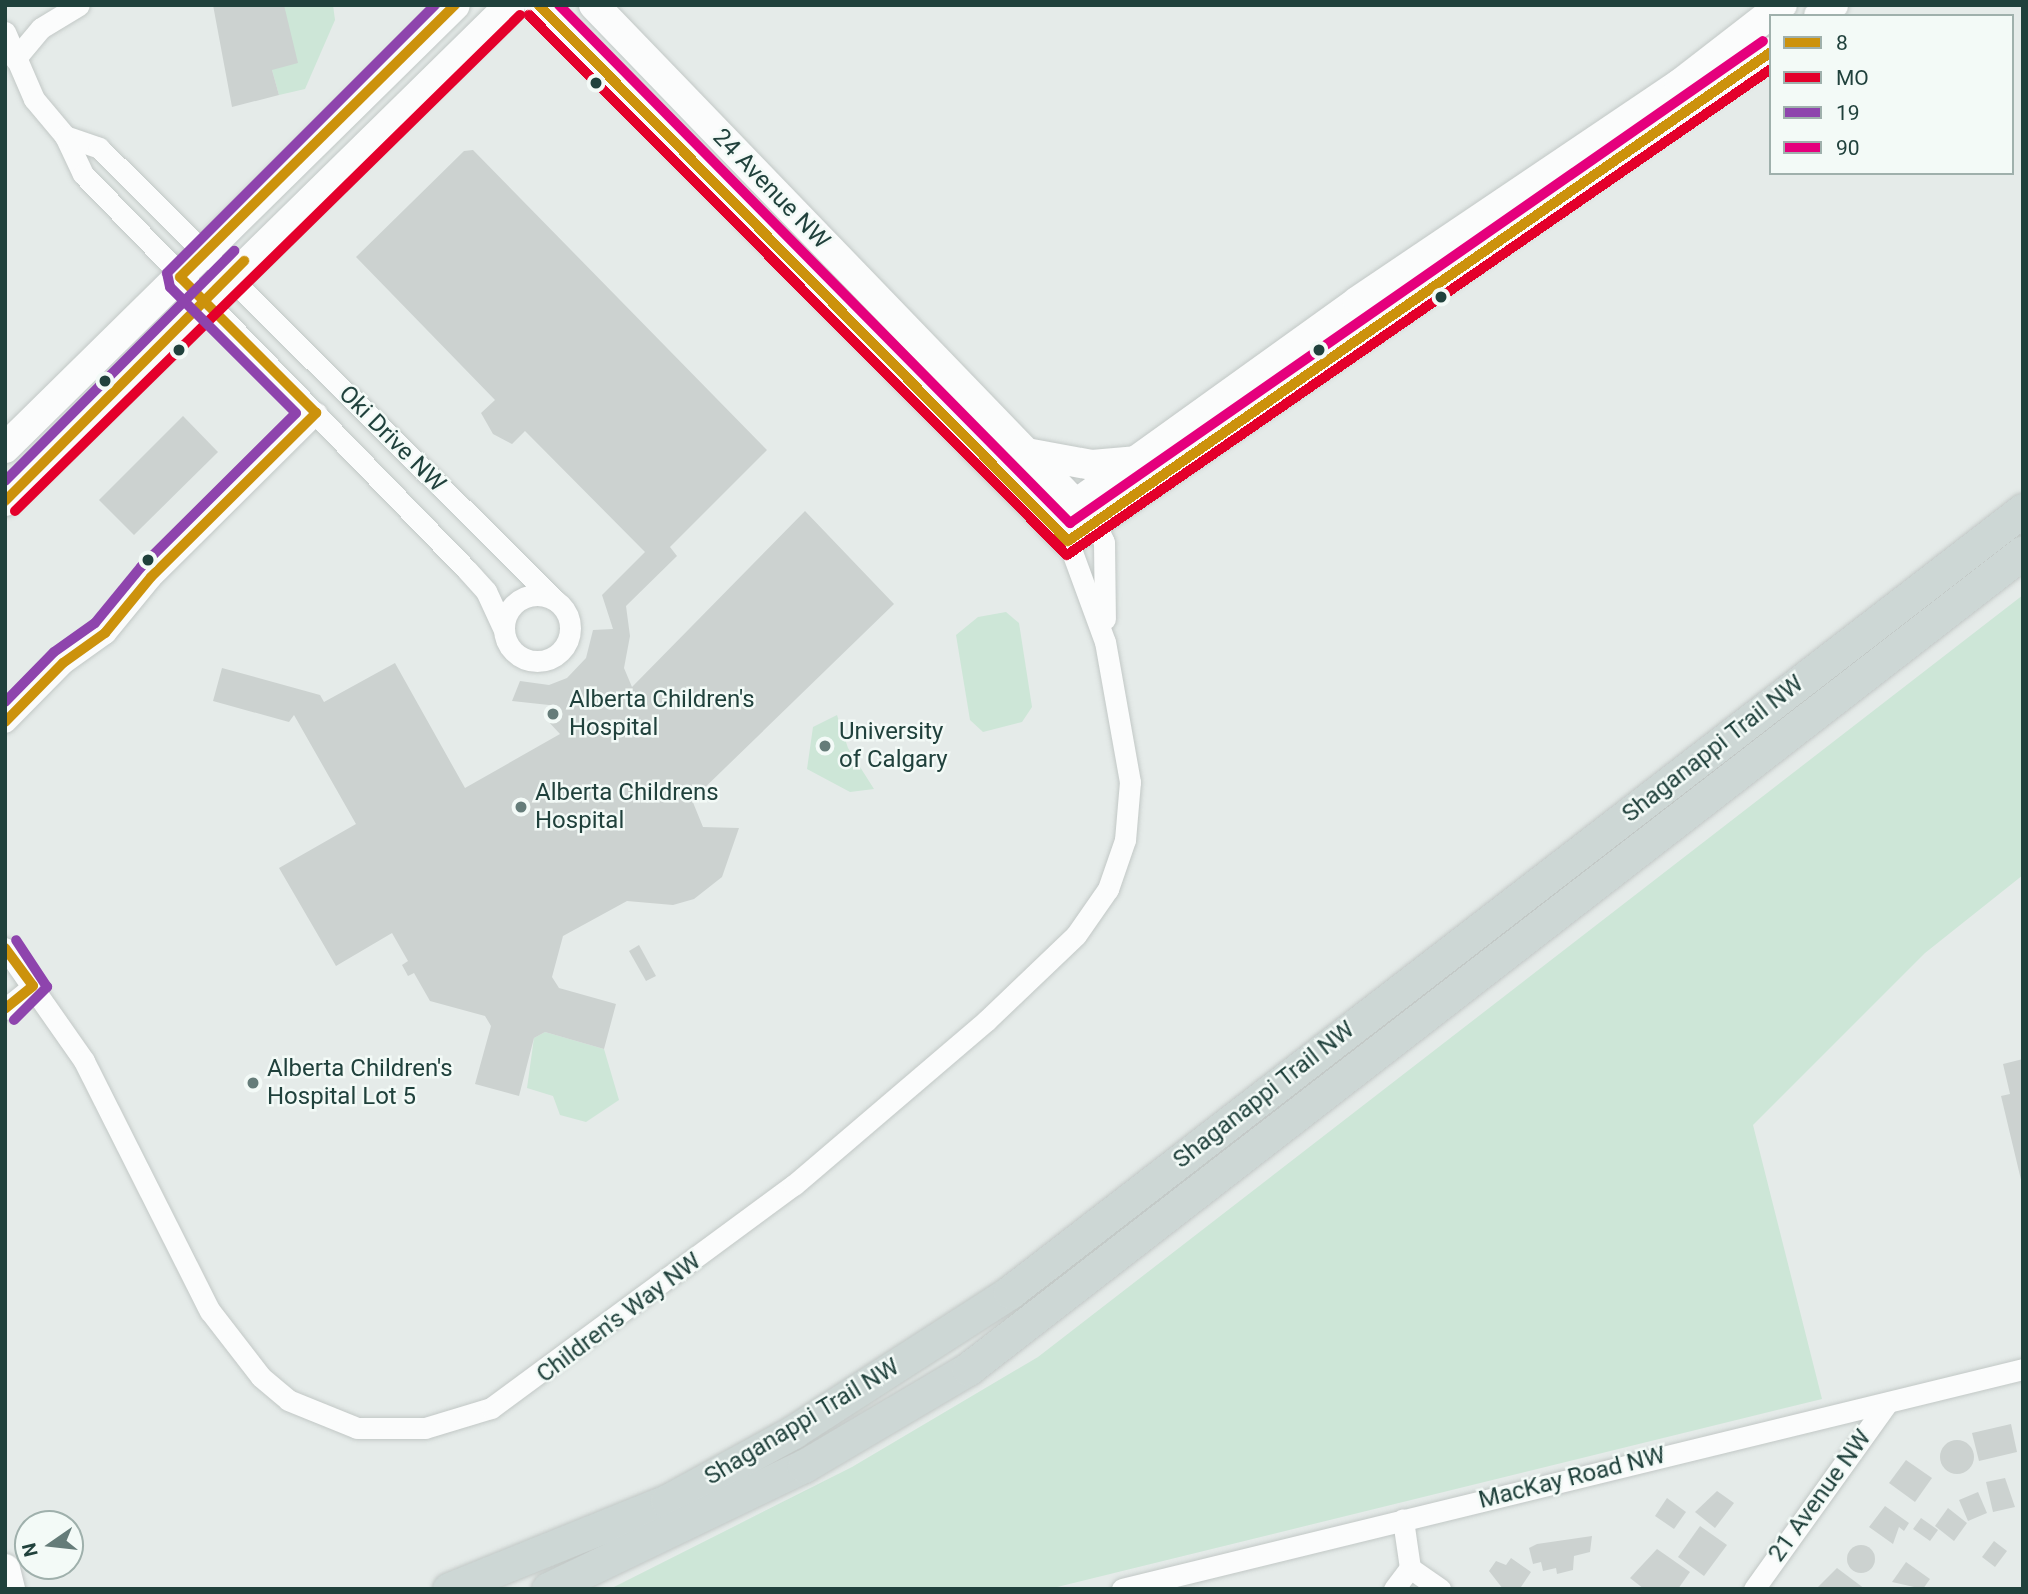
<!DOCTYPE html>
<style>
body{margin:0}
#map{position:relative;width:2028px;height:1594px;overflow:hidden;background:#e5ebe9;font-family:Roboto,sans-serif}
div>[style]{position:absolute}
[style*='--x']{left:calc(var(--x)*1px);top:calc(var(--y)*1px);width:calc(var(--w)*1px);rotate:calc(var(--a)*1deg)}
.green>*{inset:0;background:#cde6d7}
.building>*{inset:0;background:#ccd2d0}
.round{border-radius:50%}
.roads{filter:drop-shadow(0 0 2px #c2c8c6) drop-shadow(0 0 2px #c2c8c6)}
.street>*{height:21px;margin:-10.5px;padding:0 10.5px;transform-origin:10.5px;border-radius:10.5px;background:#fbfcfc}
.street>.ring{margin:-10.5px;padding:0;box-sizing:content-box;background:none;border:21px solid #fbfcfc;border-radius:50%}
.secondary>*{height:30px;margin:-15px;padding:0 15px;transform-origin:15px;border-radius:15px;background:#fbfcfc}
.primary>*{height:33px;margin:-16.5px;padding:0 16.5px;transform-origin:16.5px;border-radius:16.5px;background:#cdd7d5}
.bus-1>*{height:10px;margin:-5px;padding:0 5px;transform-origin:5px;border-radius:5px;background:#cc920c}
.bus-2>*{height:10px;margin:-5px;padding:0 5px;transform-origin:5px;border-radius:5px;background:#e4002b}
.bus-3>*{height:10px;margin:-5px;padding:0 5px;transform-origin:5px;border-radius:5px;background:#8e44ad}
.bus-4>*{height:10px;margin:-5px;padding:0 5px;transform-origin:5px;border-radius:5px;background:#e5007d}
.dots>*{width:19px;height:19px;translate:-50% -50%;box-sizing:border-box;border:4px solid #f3faf7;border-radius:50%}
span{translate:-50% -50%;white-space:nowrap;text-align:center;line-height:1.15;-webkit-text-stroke:5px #f3faf7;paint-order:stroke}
.street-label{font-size:24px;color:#20413c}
.poi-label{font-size:24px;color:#20413c}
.left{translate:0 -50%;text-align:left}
.frame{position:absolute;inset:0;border:7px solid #20413c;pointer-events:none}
.legend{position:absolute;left:1769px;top:14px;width:245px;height:161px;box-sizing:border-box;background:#f3faf7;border:2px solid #9fb0ac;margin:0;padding:9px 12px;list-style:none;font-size:21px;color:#20413c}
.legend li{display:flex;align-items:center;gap:14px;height:35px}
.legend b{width:35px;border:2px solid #9fb0ac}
.north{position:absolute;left:14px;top:1510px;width:70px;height:70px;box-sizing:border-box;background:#f3faf7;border:2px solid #9fb0ac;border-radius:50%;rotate:256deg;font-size:19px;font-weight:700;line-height:28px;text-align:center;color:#20413c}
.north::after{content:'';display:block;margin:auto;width:24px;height:32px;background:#657c79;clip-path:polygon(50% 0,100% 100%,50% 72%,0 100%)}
</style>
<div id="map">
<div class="green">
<i style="clip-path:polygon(284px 5px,333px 5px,335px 20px,305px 89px,279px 95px,272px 70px)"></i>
<i style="clip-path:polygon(2023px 595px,2023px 875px,1925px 953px,1753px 1125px,1822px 1399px,1049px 1589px,610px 1589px,852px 1467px,1038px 1357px)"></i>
<i style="clip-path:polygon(1006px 612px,1019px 623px,1032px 707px,1022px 722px,983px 732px,970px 720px,956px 635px,978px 617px)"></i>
<i style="clip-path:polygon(837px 715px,848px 748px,874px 789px,850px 792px,807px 769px,813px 727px)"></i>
<i style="clip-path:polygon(545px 1032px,604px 1049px,619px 1100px,586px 1122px,560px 1115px,553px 1096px,527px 1088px,534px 1038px)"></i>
</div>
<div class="building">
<i style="clip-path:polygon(213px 5px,284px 5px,298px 63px,272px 70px,279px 95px,232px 107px)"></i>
<i style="clip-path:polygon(473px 150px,767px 450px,670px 547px,677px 556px,626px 606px,630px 636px,624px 668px,632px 687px,805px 511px,894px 604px,692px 800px,703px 827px,739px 828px,722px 877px,694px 899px,673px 905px,627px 901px,563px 936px,552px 977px,559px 988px,616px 1004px,604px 1049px,545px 1032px,534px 1038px,519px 1096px,475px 1084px,491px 1026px,485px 1016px,430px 1001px,414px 973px,408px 976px,402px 965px,408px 961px,392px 933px,336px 966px,279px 868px,356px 824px,294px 715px,289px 722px,213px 701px,222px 668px,320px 695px,324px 702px,395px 663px,465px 788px,560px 734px,546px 719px,554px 711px,549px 705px,512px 701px,520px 681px,549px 685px,567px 678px,586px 658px,593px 630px,613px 629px,602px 595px,645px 552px,525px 431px,512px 444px,493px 434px,481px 413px,495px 400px,356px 257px,464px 151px)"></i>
<i style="clip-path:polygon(183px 416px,218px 452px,134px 535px,99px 500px)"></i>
<i style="clip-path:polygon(639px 945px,656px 976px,646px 981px,629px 951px)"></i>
<i style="clip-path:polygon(2023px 1059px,2023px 1184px,2022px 1184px,2001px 1096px,2010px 1094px,2003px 1064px)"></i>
<i style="clip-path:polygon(2011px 1424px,2017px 1452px,1979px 1461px,1972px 1433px)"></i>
<i class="round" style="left:1940px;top:1440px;width:34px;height:34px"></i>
<i style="clip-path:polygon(1906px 1460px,1932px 1478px,1915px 1502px,1889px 1483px)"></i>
<i style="clip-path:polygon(2005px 1478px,2015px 1507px,1993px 1512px,1986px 1482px)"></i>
<i style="clip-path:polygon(1717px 1491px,1734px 1503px,1715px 1528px,1695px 1512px)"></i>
<i style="clip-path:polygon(1978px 1492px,1987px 1513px,1968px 1521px,1959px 1500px)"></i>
<i style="clip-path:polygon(1667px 1498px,1686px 1512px,1674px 1529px,1655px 1516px)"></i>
<i style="clip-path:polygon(1885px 1506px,1909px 1523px,1904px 1531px,1899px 1527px,1893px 1544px,1869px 1527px)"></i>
<i style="clip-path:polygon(1948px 1508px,1967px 1523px,1954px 1541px,1935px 1526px)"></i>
<i style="clip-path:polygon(1921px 1518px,1938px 1530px,1930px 1541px,1913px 1529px)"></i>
<i style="clip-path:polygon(1700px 1526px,1727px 1545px,1704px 1576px,1678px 1557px)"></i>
<i style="clip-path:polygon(1592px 1536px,1590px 1552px,1574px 1556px,1573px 1570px,1557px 1574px,1556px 1568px,1543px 1571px,1541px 1562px,1533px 1564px,1529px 1548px,1537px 1544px)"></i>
<i style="clip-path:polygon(1994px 1541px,2007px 1551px,1995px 1567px,1982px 1557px)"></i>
<i class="round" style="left:1847px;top:1545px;width:28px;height:28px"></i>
<i style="clip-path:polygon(1657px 1549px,1690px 1572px,1678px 1589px,1644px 1589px,1630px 1578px)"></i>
<i style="clip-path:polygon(1511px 1558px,1531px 1572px,1521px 1587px,1503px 1589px,1489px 1571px,1496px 1561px,1506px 1565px)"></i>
<i style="clip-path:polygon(1906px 1562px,1930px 1579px,1923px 1589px,1892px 1582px)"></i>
<i style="clip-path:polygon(1837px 1568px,1865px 1589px,1816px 1589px)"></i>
</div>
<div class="roads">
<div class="street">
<i style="--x:5;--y:32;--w:73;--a:66.6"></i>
<i style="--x:34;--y:99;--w:48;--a:50"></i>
<i style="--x:65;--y:136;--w:42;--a:64.7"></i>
<i style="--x:83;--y:174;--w:552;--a:45.88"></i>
<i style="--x:467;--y:570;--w:28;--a:48"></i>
<i style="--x:486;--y:591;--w:43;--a:65.2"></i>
<i style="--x:15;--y:59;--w:40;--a:-50"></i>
<i style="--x:41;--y:28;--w:44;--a:-31.2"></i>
<i style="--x:65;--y:136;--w:36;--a:19"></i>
<i style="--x:99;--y:148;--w:643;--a:44.75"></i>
<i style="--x:1095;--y:523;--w:21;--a:65"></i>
<i style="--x:1104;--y:542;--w:77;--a:89.3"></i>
<i class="ring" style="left:504px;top:595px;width:45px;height:45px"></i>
<i style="--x:5;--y:722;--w:83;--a:-45.5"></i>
<i style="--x:63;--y:663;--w:52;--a:-35.5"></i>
<i style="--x:105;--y:633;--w:72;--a:-50.6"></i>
<i style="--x:151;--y:577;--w:233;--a:-44.8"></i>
<i style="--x:5;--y:948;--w:138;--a:55"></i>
<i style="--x:84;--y:1061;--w:280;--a:63.3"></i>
<i style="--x:210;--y:1311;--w:83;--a:52.3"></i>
<i style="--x:261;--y:1377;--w:35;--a:40"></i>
<i style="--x:288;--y:1400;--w:74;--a:22.1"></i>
<i style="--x:357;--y:1428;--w:68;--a:0"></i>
<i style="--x:425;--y:1428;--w:69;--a:-16.9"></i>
<i style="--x:491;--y:1408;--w:376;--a:-36.4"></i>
<i style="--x:794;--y:1185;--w:253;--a:-40.5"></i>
<i style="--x:986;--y:1021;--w:124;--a:-43.7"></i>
<i style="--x:1076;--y:935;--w:56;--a:-55.2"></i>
<i style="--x:1108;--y:889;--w:52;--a:-70.9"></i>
<i style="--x:1125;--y:840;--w:58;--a:-85.1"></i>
<i style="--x:1130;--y:782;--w:142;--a:-100.1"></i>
<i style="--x:1105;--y:642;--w:108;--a:-110.1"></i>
<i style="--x:5;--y:1009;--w:36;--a:-39"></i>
<i style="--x:1410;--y:1568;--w:37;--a:35"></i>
<i style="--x:1122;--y:1589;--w:927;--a:-13.72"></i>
<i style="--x:1394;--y:1589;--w:26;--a:-53"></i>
<i style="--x:1410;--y:1568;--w:49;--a:-98.3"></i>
<i style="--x:1754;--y:1589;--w:229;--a:-54.4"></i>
</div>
<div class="secondary">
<i style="--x:539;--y:5;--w:753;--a:45.38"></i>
<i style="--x:1068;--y:541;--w:856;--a:-34.82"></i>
<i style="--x:594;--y:5;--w:710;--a:46.03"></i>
<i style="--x:1819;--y:16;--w:18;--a:-38"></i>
<i style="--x:5;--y:448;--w:631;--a:-44.55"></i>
<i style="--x:1021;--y:452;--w:72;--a:10.4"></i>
<i style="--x:1092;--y:465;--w:46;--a:-5"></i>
<i style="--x:5;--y:501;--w:708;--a:-44.48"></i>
<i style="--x:1051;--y:522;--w:378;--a:-35.7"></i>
<i style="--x:1358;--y:301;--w:388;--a:-34"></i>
<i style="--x:1680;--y:84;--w:129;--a:-37.8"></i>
<i style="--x:5;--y:1569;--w:21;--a:76"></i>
</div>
<div class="primary">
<i style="--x:449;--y:1589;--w:235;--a:-22"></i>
<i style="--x:667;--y:1501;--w:144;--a:-28.7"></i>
<i style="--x:793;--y:1432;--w:258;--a:-32.8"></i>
<i style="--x:1010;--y:1292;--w:1280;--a:-37.67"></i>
<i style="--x:548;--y:1589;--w:284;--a:-25.7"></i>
<i style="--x:804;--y:1466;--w:191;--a:-30.6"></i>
<i style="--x:968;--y:1369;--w:1334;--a:-37.75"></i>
</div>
</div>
<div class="bus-1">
<i style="--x:539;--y:5;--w:753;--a:45.38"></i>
<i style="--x:1068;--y:541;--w:856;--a:-34.82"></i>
<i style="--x:5;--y:501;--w:339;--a:-45.1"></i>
<i style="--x:5;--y:722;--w:83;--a:-45.5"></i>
<i style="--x:63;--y:663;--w:52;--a:-35.5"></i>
<i style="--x:105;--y:633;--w:72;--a:-50.6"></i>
<i style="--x:151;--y:577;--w:233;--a:-44.8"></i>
<i style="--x:316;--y:413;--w:192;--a:-135"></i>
<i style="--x:180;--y:277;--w:387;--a:-44.7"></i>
<i style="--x:5;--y:948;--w:47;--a:53.6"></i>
<i style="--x:33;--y:986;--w:36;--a:141"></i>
</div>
<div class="bus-2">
<i style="--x:529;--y:15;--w:762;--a:45.11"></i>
<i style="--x:1067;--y:555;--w:855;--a:-34.62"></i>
<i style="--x:15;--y:511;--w:708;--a:-44.48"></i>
</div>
<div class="bus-3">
<i style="--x:5;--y:481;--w:325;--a:-45.1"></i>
<i style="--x:5;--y:702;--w:70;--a:-45.6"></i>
<i style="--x:54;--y:652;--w:50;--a:-35.3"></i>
<i style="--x:95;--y:623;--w:72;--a:-50.6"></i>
<i style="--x:141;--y:567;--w:218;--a:-44.8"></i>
<i style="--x:296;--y:413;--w:178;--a:-135"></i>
<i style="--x:170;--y:287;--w:14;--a:-102"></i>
<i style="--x:167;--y:273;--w:379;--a:-45"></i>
<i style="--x:14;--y:1020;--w:47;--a:-45"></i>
<i style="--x:47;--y:987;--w:56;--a:-123.4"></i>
</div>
<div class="bus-4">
<i style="--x:559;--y:5;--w:728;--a:45.39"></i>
<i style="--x:1070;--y:523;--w:844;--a:-34.82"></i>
</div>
<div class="dots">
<i style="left:596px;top:83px;background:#20413c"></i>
<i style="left:1441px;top:297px;background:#20413c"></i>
<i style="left:179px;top:350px;background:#20413c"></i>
<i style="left:1319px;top:350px;background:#20413c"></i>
<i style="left:105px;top:381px;background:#20413c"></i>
<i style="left:148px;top:560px;background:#20413c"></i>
<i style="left:553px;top:714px;background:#657c79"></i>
<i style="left:825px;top:746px;background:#657c79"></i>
<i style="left:521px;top:807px;background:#657c79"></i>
<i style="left:253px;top:1083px;background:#657c79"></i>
</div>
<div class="street-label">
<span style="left:771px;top:189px;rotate:46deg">24 Avenue NW</span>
<span style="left:392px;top:439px;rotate:45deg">Oki Drive NW</span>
<span style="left:1713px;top:749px;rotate:-38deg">Shaganappi Trail NW</span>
<span style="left:1264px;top:1095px;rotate:-38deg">Shaganappi Trail NW</span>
<span style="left:619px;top:1318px;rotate:-37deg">Children's Way NW</span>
<span style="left:802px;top:1422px;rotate:-31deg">Shaganappi Trail NW</span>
<span style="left:1572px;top:1478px;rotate:-14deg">MacKay Road NW</span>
<span style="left:1820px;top:1496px;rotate:-54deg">21 Avenue NW</span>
</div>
<div class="poi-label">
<span class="left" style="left:569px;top:714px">Alberta Children's<br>Hospital</span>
<span class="left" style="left:839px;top:746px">University<br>of Calgary</span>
<span class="left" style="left:535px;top:807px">Alberta Childrens<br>Hospital</span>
<span class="left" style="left:267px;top:1083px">Alberta Children's<br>Hospital Lot 5</span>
</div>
<div class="frame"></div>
<ul class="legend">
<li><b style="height:9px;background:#cc920c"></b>8</li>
<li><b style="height:9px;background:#e4002b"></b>MO</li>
<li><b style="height:9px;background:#8e44ad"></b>19</li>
<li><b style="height:9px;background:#e5007d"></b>90</li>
</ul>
<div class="north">N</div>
</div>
